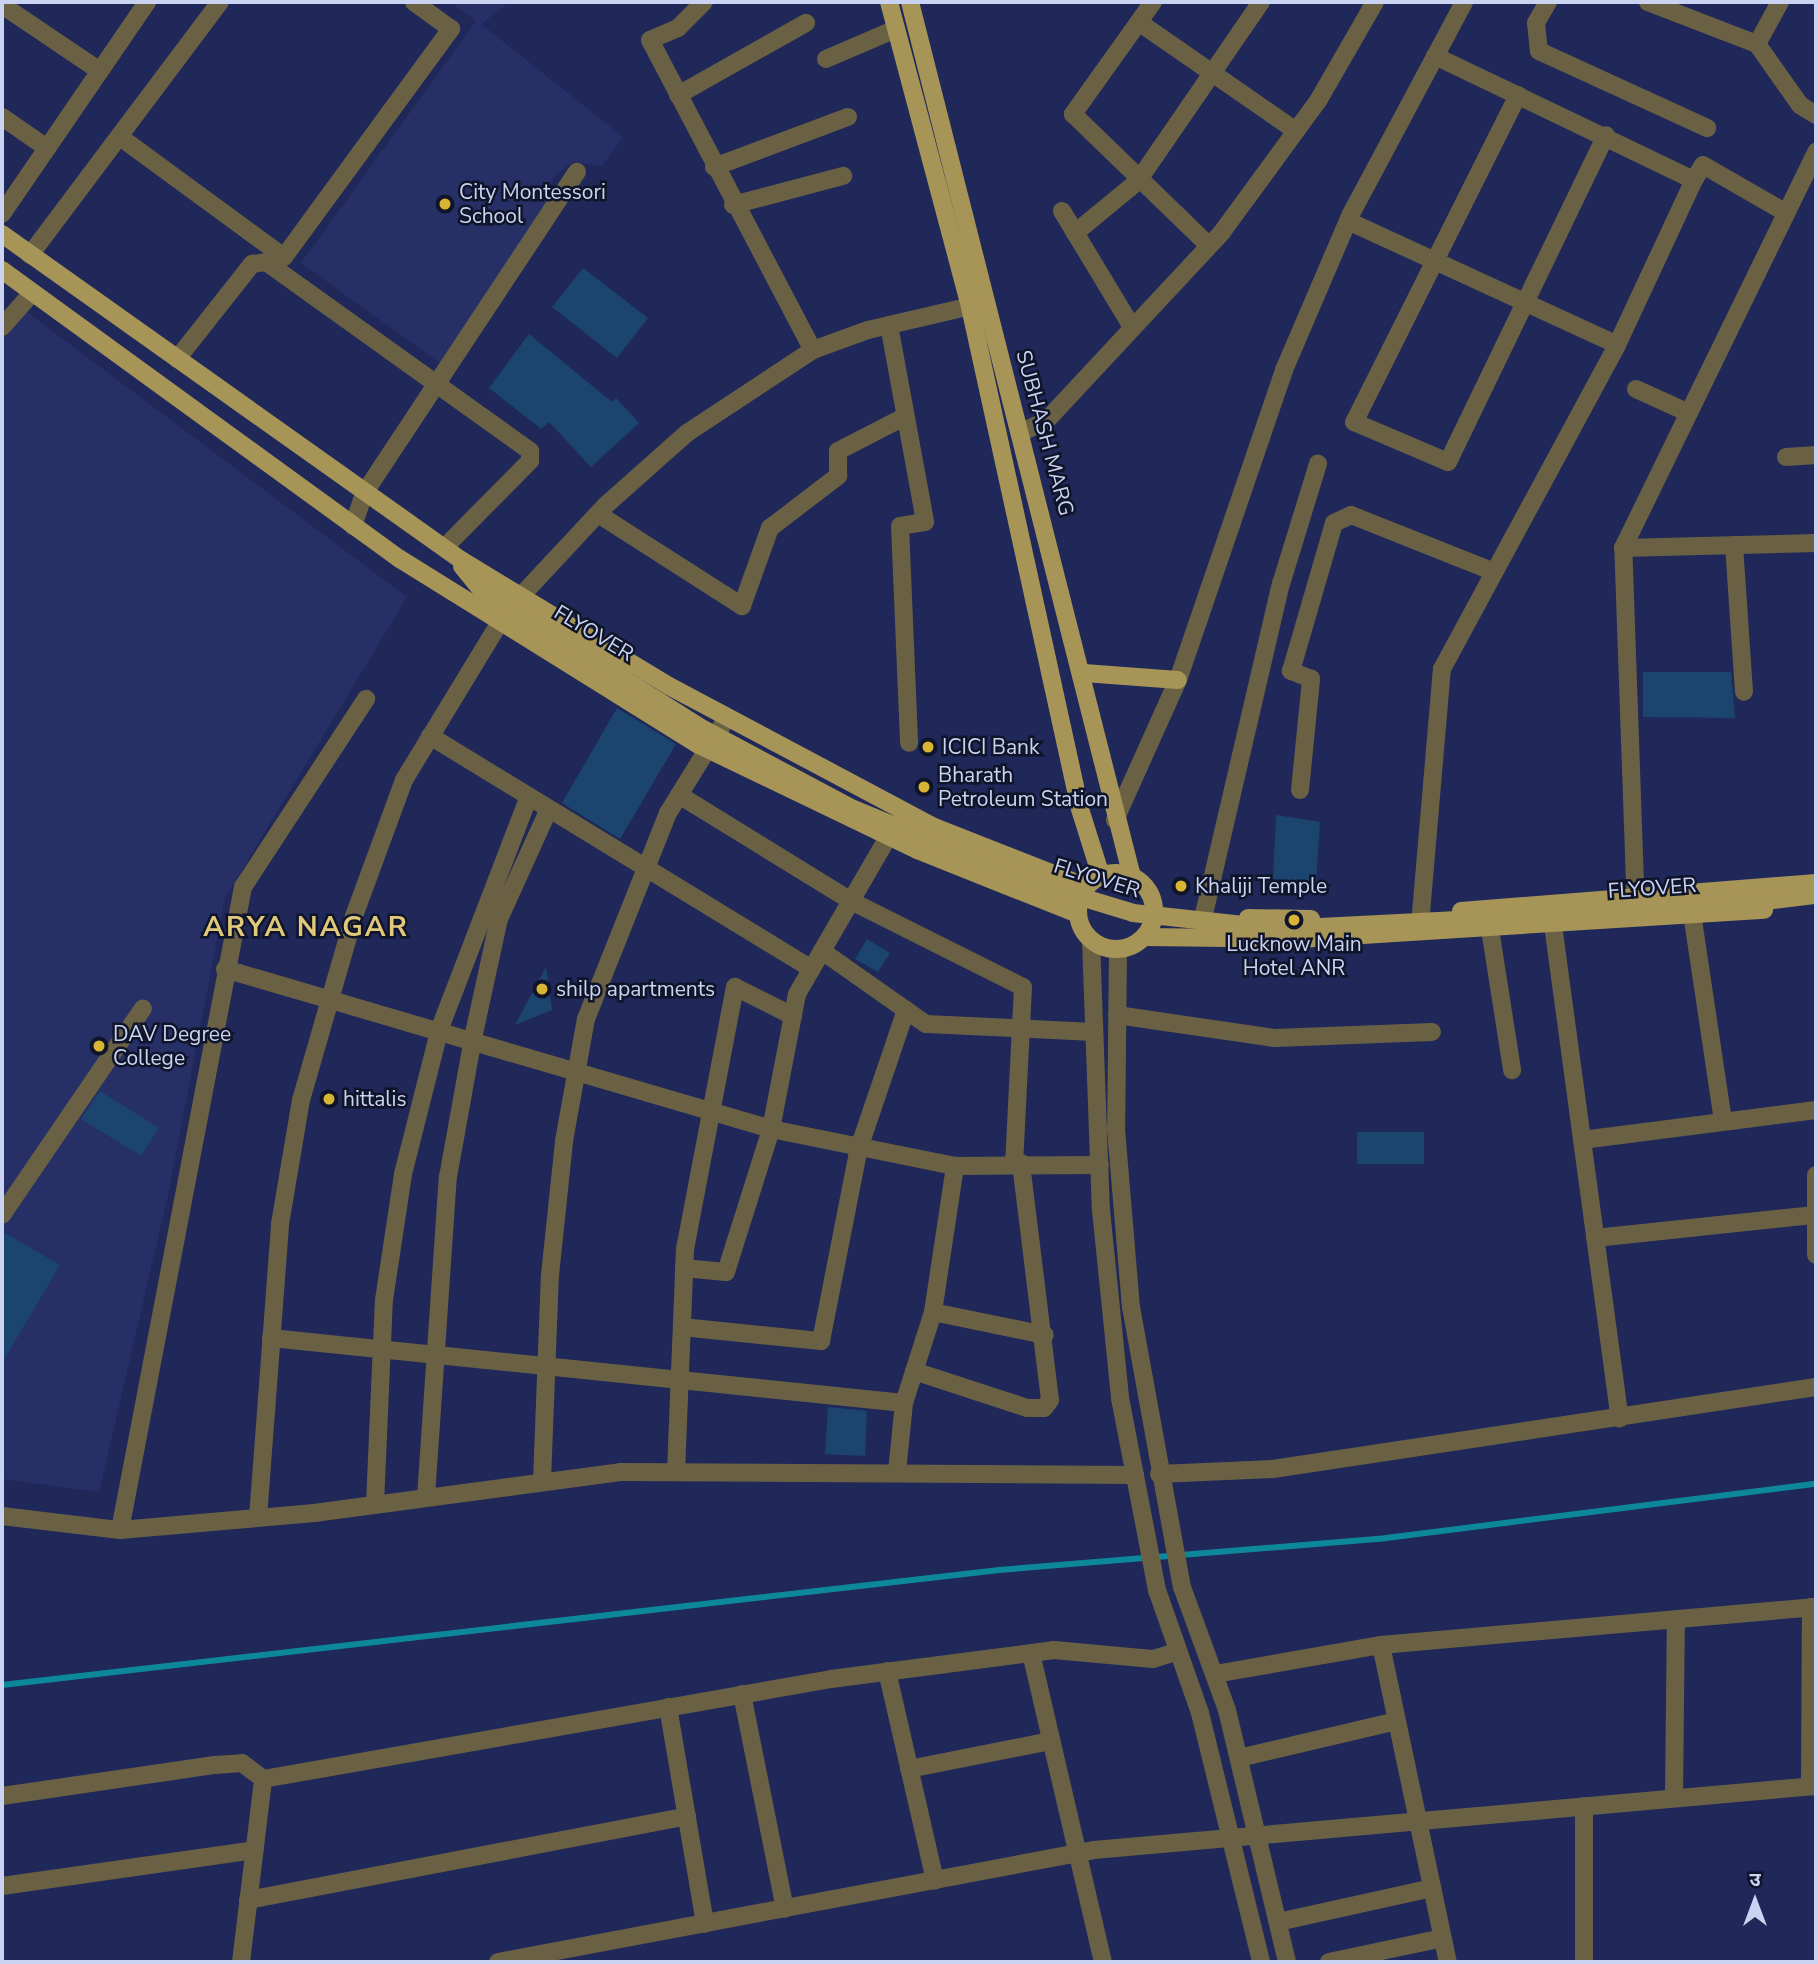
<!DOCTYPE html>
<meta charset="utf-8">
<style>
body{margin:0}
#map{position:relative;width:1818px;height:1964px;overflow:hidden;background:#1f2858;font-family:"Nunito Sans","Noto Sans Devanagari",sans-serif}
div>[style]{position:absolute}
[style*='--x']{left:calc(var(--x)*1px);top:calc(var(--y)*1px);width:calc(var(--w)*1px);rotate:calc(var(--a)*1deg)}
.built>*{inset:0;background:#263067}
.stream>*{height:6px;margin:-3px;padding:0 3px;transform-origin:3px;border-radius:3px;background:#0d889b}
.building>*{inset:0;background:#1b446f}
.minor>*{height:18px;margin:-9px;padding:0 9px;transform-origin:9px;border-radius:9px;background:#6a6144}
.major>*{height:18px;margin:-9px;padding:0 9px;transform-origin:9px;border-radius:9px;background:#a79457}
.major>.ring{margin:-9px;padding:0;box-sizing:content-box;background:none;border:18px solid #a79457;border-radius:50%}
.major-bridge>*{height:18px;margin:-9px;padding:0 9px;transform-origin:9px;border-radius:9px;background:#a79457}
.dots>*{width:19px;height:19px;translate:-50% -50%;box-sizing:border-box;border:4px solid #0f1429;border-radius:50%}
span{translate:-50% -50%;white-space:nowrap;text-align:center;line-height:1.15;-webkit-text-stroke:5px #0f1429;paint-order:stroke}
.poi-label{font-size:21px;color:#cad4f2}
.left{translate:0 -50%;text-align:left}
.street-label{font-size:21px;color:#cad4f2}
.district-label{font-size:28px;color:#e1c97c;font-weight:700;letter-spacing:2px}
.frame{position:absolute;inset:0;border:4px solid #cad4f2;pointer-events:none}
.north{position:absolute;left:1720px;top:1866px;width:70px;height:70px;-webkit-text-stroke:5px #0f1429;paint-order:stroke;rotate:0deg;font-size:19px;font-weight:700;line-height:28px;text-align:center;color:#cad4f2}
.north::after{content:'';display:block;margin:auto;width:24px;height:32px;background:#cad4f2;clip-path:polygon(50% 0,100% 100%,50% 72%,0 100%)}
</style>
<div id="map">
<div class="built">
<i style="clip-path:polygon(450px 2px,510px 2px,481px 24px,623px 137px,602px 166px,573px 162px,557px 173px,546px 190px,547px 218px,440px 363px,301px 263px,476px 21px)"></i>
<i style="clip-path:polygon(27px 312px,407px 597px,225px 898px,168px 1195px,99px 1492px,2px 1479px,2px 340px)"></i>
</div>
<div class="stream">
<i style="--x:2;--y:1685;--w:1004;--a:-6.58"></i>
<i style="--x:999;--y:1570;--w:388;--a:-4.7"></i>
<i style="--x:1386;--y:1538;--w:433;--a:-7.2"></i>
</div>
<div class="building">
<i style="clip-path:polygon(583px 268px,648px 318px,617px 358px,552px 307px)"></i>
<i style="clip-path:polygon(529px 334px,612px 402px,616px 398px,639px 423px,591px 467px,549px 422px,541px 429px,489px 388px)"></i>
<i style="clip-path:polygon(1643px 672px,1731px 672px,1735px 718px,1643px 717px)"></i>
<i style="clip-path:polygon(617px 708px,676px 744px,620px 839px,562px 803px)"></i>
<i style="clip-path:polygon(1276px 815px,1320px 822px,1316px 883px,1273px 879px)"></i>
<i style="clip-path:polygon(867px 939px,890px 953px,878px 972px,855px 959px)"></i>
<i style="clip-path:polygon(546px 967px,552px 1010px,515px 1025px)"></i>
<i style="clip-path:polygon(100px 1091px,159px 1128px,141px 1156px,81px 1119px)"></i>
<i style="clip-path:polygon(1357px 1132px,1424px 1132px,1424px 1164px,1357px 1164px)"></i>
<i style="clip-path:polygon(2px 1231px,60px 1265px,2px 1363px)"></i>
<i style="clip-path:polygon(828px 1407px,867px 1411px,865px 1456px,825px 1454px)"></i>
</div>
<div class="minor">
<i style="--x:704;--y:2;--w:37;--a:135"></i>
<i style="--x:678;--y:28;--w:30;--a:157"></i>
<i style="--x:650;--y:40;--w:350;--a:62.3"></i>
<i style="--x:1153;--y:2;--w:138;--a:125.5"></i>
<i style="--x:1073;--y:114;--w:188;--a:44.1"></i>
<i style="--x:1548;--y:2;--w:24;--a:120"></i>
<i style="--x:1536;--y:23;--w:28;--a:84"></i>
<i style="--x:1539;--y:51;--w:185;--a:24.6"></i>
<i style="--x:1648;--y:2;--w:117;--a:21.1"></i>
<i style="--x:1757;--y:44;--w:75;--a:54.8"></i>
<i style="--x:1800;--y:105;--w:19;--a:32"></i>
<i style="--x:2;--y:5;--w:118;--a:34"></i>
<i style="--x:1140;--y:23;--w:186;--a:34.7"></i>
<i style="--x:1757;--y:44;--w:48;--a:-61.3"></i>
<i style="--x:1435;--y:56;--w:287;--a:25.6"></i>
<i style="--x:826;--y:59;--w:76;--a:-23.2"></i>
<i style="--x:678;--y:95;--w:147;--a:-29.4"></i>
<i style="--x:1518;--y:95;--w:366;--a:116.6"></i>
<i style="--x:1354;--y:422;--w:102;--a:23.1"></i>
<i style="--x:1448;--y:462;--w:363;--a:-64.2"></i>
<i style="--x:2;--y:117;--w:55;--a:34.6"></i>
<i style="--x:120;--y:137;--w:203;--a:36.2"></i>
<i style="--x:284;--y:257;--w:283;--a:-53.8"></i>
<i style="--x:451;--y:29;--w:46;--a:-143.9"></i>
<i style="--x:714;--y:167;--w:143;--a:-20.5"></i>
<i style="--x:733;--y:205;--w:114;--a:-14.8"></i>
<i style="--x:1062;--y:211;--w:135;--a:58.9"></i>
<i style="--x:2;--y:214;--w:257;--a:-55.6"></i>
<i style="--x:1348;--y:221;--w:296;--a:24.7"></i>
<i style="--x:1075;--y:233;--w:82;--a:-39.5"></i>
<i style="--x:1138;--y:181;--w:217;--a:-55.5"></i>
<i style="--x:30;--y:255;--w:316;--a:-53.1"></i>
<i style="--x:889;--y:325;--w:200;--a:79.6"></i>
<i style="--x:925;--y:522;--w:25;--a:171"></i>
<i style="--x:900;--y:526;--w:217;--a:87.6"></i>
<i style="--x:2;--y:327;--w:45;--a:-48.6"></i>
<i style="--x:177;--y:359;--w:121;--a:-51.7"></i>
<i style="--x:252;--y:264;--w:14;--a:-8"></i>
<i style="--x:266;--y:262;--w:325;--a:35.6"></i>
<i style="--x:530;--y:451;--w:10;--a:90"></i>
<i style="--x:530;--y:461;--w:122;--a:134.7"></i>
<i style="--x:1636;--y:389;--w:58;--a:24.4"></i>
<i style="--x:1022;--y:432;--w:26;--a:-25"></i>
<i style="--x:1046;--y:421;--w:258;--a:-47"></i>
<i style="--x:1222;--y:232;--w:162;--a:-53.8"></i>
<i style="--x:1318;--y:101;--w:114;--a:-60.1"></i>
<i style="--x:1786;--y:457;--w:30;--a:-4"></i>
<i style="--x:598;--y:514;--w:171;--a:32.6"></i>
<i style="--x:742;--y:606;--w:83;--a:-70.3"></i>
<i style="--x:770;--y:528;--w:86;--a:-37.4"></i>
<i style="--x:838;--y:476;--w:25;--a:-90"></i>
<i style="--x:838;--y:451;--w:76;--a:-27.2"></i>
<i style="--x:353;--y:526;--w:36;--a:-71"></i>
<i style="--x:365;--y:492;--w:384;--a:-56.5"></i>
<i style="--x:1734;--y:545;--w:147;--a:86.1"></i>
<i style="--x:1623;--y:548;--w:193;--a:-1.5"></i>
<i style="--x:521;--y:596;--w:125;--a:-47"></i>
<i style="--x:606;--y:505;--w:108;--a:-41.6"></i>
<i style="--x:687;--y:433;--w:151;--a:-33.4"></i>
<i style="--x:813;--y:350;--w:59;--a:-20"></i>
<i style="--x:868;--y:330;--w:119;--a:-13.1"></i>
<i style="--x:430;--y:736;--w:447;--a:31.4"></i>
<i style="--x:1300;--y:790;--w:112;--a:-84.3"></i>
<i style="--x:1311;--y:679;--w:22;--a:-158"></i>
<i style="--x:1291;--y:671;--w:154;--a:-73.8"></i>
<i style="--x:1334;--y:523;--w:19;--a:-25"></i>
<i style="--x:1351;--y:515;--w:154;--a:21.7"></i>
<i style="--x:679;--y:795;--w:202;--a:31.6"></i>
<i style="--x:851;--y:901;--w:192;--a:26.6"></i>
<i style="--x:1023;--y:987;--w:176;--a:92.9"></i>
<i style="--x:1115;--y:820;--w:154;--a:-65.8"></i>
<i style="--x:1178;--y:680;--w:328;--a:-71.1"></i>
<i style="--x:1284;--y:370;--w:170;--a:-66.8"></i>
<i style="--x:1351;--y:214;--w:240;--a:-61.9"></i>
<i style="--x:1690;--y:900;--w:223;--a:81.5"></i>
<i style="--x:1636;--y:912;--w:364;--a:-92"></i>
<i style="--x:1623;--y:548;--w:441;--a:-64"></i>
<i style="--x:1421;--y:913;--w:245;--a:-85.1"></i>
<i style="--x:1442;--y:669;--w:368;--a:-61.6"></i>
<i style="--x:1617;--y:345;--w:182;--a:-65"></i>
<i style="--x:1694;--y:180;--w:17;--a:-59"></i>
<i style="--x:1703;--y:165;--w:92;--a:29.9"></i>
<i style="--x:1204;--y:914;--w:339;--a:-76.9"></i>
<i style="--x:1281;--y:584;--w:126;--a:-72.9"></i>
<i style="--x:1553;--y:925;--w:498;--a:82.3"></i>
<i style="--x:1490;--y:929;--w:143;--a:81.1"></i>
<i style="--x:1091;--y:941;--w:269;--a:87.9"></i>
<i style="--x:1101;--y:1210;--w:189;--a:84.2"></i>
<i style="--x:1120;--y:1398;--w:196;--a:79.1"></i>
<i style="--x:1157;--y:1590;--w:130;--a:70.7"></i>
<i style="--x:1200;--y:1713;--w:256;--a:76.2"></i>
<i style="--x:1118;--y:950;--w:179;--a:90.6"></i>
<i style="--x:1116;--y:1129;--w:179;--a:85.2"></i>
<i style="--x:1131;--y:1307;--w:285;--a:79.7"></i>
<i style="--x:1182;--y:1587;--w:131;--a:69.9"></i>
<i style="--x:1227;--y:1710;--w:259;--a:76.6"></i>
<i style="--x:822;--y:951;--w:127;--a:35.1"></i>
<i style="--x:926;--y:1024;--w:168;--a:2.7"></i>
<i style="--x:225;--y:969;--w:569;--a:16.33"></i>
<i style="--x:771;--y:1129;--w:188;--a:11.4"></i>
<i style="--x:955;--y:1166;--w:145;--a:-0.4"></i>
<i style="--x:1117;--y:1015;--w:160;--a:8.3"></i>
<i style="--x:1275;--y:1038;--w:157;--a:-2.2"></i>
<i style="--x:1582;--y:1140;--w:236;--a:-7.3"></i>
<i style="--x:1816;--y:1175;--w:80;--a:90"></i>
<i style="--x:2;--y:1215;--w:250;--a:-55.7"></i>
<i style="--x:1595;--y:1238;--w:219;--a:-6"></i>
<i style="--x:684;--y:1268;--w:42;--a:5.4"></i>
<i style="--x:726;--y:1272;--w:150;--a:-72.5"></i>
<i style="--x:771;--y:1129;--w:137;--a:-79.1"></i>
<i style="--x:797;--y:994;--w:198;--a:-59.9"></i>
<i style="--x:933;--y:1312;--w:114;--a:11.6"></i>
<i style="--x:682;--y:1327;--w:140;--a:5.8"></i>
<i style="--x:821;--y:1341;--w:197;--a:-78.9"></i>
<i style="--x:859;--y:1148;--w:146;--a:-71.2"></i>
<i style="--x:271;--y:1338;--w:636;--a:5.86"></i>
<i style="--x:914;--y:1371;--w:119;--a:18.1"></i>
<i style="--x:1027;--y:1408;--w:17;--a:0"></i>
<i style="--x:1044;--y:1408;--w:10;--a:-53"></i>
<i style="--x:1050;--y:1400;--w:239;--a:-97"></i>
<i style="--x:676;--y:1472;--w:223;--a:-87.7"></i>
<i style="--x:685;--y:1249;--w:267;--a:-79.2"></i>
<i style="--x:735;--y:987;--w:65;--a:26.6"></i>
<i style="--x:897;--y:1472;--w:69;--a:-84.2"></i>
<i style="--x:904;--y:1403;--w:96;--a:-72.3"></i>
<i style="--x:933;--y:1312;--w:148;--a:-81.4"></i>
<i style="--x:1159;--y:1474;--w:114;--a:-2.5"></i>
<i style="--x:1273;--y:1469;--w:549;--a:-8.59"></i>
<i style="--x:542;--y:1481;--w:206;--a:-87.8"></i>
<i style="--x:550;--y:1275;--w:135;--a:-84"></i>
<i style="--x:564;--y:1141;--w:124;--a:-79.8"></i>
<i style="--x:586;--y:1019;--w:222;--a:-68.3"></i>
<i style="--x:668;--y:813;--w:110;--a:-58.3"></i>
<i style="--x:426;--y:1497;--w:321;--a:-86.1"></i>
<i style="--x:448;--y:1177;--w:141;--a:-79.8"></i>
<i style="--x:473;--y:1038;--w:122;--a:-77.7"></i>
<i style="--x:499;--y:919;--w:119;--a:-65.6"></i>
<i style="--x:375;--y:1504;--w:204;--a:-87.5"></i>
<i style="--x:384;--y:1300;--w:127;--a:-81.4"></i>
<i style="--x:403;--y:1174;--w:151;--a:-75.8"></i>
<i style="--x:440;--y:1028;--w:245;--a:-69"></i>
<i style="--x:2;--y:1516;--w:119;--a:6.8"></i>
<i style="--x:120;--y:1530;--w:195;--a:-5"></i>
<i style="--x:314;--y:1513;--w:309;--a:-7.6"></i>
<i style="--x:620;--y:1472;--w:515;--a:0.33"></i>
<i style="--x:258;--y:1518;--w:295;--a:-85.7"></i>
<i style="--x:280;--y:1224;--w:126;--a:-80.4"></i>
<i style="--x:301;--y:1100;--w:191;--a:-73.9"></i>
<i style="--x:354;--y:916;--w:145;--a:-69.8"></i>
<i style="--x:404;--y:780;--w:185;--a:-58.7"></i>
<i style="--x:120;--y:1530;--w:655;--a:-79.17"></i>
<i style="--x:243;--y:887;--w:225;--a:-56.8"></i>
<i style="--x:1381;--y:1645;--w:324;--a:78.1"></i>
<i style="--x:1031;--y:1653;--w:317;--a:76.9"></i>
<i style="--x:887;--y:1671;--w:215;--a:77.1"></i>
<i style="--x:1215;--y:1674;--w:169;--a:-9.9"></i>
<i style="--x:1381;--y:1645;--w:437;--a:-5"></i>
<i style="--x:742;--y:1694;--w:219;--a:78.7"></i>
<i style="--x:668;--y:1707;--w:220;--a:80.3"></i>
<i style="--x:1239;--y:1758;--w:162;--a:-13.2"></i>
<i style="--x:909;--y:1769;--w:145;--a:-11.2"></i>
<i style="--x:1810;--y:1786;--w:179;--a:-89.7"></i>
<i style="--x:2;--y:1796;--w:215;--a:-8.3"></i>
<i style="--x:215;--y:1765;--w:27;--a:-4"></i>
<i style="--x:242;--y:1763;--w:26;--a:37"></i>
<i style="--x:263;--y:1779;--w:577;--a:-9.98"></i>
<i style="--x:831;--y:1679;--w:225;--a:-7.4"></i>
<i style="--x:1054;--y:1650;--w:99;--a:5.2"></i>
<i style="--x:1153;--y:1659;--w:24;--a:-17"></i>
<i style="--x:1674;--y:1798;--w:179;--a:-89.4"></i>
<i style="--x:2;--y:1886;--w:255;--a:-8.1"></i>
<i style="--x:248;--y:1900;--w:447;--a:-10.8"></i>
<i style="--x:1278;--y:1922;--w:158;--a:-12.4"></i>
<i style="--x:241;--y:1962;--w:184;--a:-83.1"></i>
<i style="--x:498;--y:1962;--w:606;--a:-10.64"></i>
<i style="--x:1094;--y:1850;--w:725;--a:-5.07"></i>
<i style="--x:1329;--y:1962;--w:116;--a:-11.9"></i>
<i style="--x:1584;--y:1962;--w:156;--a:-90"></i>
</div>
<div class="major">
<i style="--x:889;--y:2;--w:316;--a:75.1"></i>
<i style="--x:970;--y:307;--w:514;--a:77.64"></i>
<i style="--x:1080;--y:809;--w:70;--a:72.6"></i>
<i style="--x:910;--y:2;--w:903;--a:75.76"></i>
<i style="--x:2;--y:234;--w:563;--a:35.38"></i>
<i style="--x:461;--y:560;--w:243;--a:31.2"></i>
<i style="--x:669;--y:686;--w:300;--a:28"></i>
<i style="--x:934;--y:827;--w:164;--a:21.4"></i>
<i style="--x:2;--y:270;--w:492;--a:36"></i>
<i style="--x:400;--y:559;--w:352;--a:31.9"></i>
<i style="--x:699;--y:745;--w:242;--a:25.7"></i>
<i style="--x:917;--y:850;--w:173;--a:21.7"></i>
<i style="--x:462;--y:566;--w:28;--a:51"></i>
<i style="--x:480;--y:588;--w:37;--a:33"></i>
<i style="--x:1084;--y:673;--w:94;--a:4.3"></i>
<i class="ring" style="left:1078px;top:873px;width:58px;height:58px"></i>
<i style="--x:1461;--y:911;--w:356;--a:-4.5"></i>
<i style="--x:1248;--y:918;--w:63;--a:0.9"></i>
<i style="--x:1144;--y:937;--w:155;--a:0.7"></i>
<i style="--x:1299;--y:939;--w:466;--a:-3.6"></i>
</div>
<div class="major-bridge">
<i style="--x:511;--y:608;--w:229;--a:32.2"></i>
<i style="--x:705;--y:730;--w:163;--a:28.1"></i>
<i style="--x:849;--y:807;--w:194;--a:22.5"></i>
<i style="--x:1028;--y:881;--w:110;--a:16.9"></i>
<i style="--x:1133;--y:913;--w:149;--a:6.2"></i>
<i style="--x:1281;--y:929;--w:435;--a:-2.9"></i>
<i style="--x:1715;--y:907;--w:102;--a:-6.8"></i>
</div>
<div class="dots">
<i style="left:445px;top:204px;background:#d8b434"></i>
<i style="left:928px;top:747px;background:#d8b434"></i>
<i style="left:924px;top:787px;background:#d8b434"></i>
<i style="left:1181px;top:886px;background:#d8b434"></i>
<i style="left:1294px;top:920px;background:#d8b434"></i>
<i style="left:542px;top:989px;background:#d8b434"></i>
<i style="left:99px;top:1046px;background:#d8b434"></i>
<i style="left:329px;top:1099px;background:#d8b434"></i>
</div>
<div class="poi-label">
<span class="left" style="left:459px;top:204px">City Montessori<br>School</span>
<span class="left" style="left:942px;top:747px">ICICI Bank</span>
<span class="left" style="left:938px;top:787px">Bharath<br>Petroleum Station</span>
<span class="left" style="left:1195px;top:886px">Khaliji Temple</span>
<span style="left:1294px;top:956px">Lucknow Main<br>Hotel ANR</span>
<span class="left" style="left:556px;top:989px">shilp apartments</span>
<span class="left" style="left:113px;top:1046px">DAV Degree<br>College</span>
<span class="left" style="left:343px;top:1099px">hittalis</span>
</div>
<div class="street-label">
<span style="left:1045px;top:433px;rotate:75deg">SUBHASH MARG</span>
<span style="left:594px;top:633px;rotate:31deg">FLYOVER</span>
<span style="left:1097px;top:878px;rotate:17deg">FLYOVER</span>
<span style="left:1652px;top:888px;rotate:-4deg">FLYOVER</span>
</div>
<div class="district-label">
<span style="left:306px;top:927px">ARYA NAGAR</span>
</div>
<div class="frame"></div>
<div class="north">उ</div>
</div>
